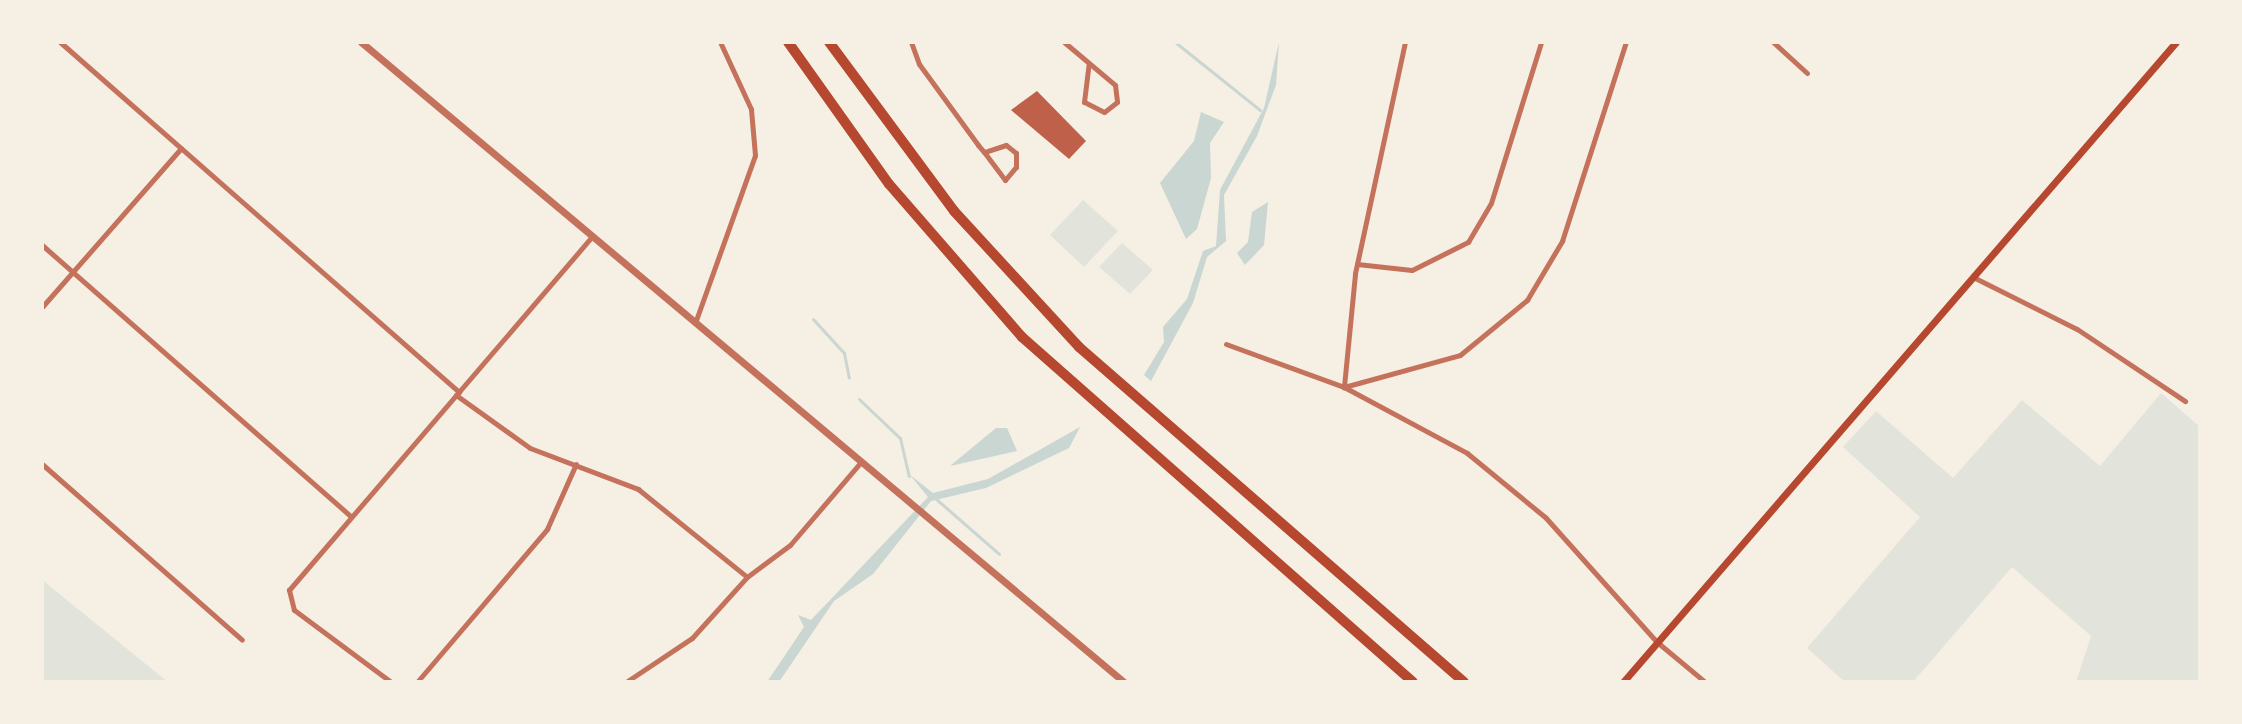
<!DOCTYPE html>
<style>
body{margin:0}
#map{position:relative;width:2242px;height:724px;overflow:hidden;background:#f6efe4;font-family:"Titillium Web",sans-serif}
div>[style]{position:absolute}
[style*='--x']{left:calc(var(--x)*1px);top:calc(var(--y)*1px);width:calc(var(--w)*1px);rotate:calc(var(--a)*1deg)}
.green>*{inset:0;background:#e2e4dc}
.water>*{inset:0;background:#c9d6d2}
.stream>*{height:3px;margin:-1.5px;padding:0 1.5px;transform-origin:1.5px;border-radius:1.5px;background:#c9d6d2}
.building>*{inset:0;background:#bf614a}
.minor>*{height:5px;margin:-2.5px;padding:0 2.5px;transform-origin:2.5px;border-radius:2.5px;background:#c5725c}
.tertiary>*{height:7px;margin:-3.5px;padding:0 3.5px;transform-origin:3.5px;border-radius:3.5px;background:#c5725c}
.secondary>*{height:7px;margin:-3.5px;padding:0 3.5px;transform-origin:3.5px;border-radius:3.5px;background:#b5482f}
.motorway>*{height:10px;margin:-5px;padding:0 5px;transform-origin:5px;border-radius:5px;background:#b5482f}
span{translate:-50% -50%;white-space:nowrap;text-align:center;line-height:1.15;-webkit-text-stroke:8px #f6efe4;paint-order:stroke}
.frame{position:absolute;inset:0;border:44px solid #f6efe4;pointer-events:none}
</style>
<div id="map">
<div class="green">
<i style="clip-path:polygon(1083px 200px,1118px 231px,1084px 267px,1050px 235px)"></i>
<i style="clip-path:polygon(1122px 243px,1153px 270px,1130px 294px,1099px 267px)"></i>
<i style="clip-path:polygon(2161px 393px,2200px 427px,2200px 682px,2076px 682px,2091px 636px,2012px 567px,1913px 682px,1845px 682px,1807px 648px,1920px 517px,1843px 447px,1876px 411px,1953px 478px,2022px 400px,2100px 466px)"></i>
<i style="clip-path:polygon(42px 579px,52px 588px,168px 682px,42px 682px)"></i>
</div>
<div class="water">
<i style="clip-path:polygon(1279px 42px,1276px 85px,1257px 136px,1224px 195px,1226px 241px,1207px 257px,1193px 303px,1151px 381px,1144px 375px,1164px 342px,1163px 327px,1187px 299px,1203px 251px,1216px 246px,1220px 190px,1264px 108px)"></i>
<i style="clip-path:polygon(1201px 112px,1224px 122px,1210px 143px,1211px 178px,1197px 229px,1186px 239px,1160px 183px,1194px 141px)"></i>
<i style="clip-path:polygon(1268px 202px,1264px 245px,1245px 265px,1237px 253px,1248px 242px,1252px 212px)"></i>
<i style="clip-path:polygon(1080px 427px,1069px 448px,986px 488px,931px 501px,873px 574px,834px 601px,779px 682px,767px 682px,804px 627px,798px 615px,811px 620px,928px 497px,910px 475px,933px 493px,988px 479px)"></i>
<i style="clip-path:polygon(996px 428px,1007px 428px,1017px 451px,950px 466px)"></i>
</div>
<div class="stream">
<i style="--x:1175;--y:42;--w:109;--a:38.7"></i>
<i style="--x:813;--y:319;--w:46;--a:47.6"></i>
<i style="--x:844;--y:353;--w:25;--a:79"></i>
<i style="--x:859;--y:399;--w:57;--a:43.6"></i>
<i style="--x:900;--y:438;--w:39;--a:77"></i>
<i style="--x:935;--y:498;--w:85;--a:41.2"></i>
</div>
<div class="building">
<i style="clip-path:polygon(1037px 91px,1086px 141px,1069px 159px,1011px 110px)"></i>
</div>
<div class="minor">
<i style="--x:60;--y:42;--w:531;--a:41.26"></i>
<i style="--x:911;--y:42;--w:23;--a:70"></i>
<i style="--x:919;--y:64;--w:100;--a:53.9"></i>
<i style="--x:978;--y:145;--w:9;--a:49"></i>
<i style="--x:984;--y:152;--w:35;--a:53"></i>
<i style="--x:1005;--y:180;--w:17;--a:-50"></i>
<i style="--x:1016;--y:167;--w:14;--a:-90"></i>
<i style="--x:1016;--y:153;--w:13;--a:-141"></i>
<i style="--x:1006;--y:145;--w:23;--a:162"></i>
<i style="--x:1064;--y:42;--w:67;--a:40.1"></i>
<i style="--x:1115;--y:85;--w:17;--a:83"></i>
<i style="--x:1117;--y:102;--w:16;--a:142"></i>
<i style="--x:1104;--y:112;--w:22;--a:-153"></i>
<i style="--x:1084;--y:102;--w:38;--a:-83"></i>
<i style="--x:1405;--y:42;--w:237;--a:102.2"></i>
<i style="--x:1355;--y:274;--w:114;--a:95.6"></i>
<i style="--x:1344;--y:387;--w:120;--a:-15.4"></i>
<i style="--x:1460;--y:355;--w:87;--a:-39.4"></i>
<i style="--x:1527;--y:300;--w:69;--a:-59.3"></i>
<i style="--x:1562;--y:241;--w:209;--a:-72.2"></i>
<i style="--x:1773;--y:42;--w:46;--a:42.4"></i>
<i style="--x:42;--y:245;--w:411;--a:41.3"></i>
<i style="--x:1357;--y:264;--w:55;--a:6.2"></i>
<i style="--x:1412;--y:270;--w:63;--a:-26.6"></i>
<i style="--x:1468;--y:242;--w:45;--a:-59.5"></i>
<i style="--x:1491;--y:203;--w:169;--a:-72.7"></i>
<i style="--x:1973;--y:277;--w:116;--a:26.6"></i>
<i style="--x:2077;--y:329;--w:130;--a:33.7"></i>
<i style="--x:42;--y:307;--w:211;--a:-48.8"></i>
<i style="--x:695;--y:323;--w:178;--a:-70.3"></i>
<i style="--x:755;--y:155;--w:46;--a:-95"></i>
<i style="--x:751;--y:109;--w:74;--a:-114.8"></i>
<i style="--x:1226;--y:344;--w:126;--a:20"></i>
<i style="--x:1344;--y:387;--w:140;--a:28.2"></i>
<i style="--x:1467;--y:453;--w:102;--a:39.4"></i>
<i style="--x:1546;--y:518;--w:166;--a:48.2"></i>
<i style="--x:1657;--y:642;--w:62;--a:39.8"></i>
<i style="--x:456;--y:395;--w:91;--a:35.6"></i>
<i style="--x:530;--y:448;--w:116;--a:20.8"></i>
<i style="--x:638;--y:489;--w:140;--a:38.9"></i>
<i style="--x:42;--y:464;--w:266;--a:41.3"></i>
<i style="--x:391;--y:682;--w:121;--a:-143.4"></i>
<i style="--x:294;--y:610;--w:21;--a:-104"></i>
<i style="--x:289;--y:590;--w:464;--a:-49.4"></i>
<i style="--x:417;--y:682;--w:201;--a:-49.6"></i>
<i style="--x:547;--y:529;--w:71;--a:-66"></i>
<i style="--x:626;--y:682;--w:79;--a:-33.7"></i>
<i style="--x:692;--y:638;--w:82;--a:-48"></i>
<i style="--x:747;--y:577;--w:54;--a:-36.7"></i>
<i style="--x:790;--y:545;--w:108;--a:-49.5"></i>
</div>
<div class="tertiary">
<i style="--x:361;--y:42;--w:996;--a:39.99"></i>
</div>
<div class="secondary">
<i style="--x:1623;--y:682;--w:846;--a:-49.17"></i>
</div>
<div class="motorway">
<i style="--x:788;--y:42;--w:174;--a:54.6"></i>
<i style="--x:889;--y:184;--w:203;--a:49"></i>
<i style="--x:1022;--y:337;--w:521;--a:41.42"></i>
<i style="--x:829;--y:42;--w:210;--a:53.5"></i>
<i style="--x:954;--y:211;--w:185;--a:47.4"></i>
<i style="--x:1079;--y:347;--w:510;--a:41.03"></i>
</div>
<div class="frame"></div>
</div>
